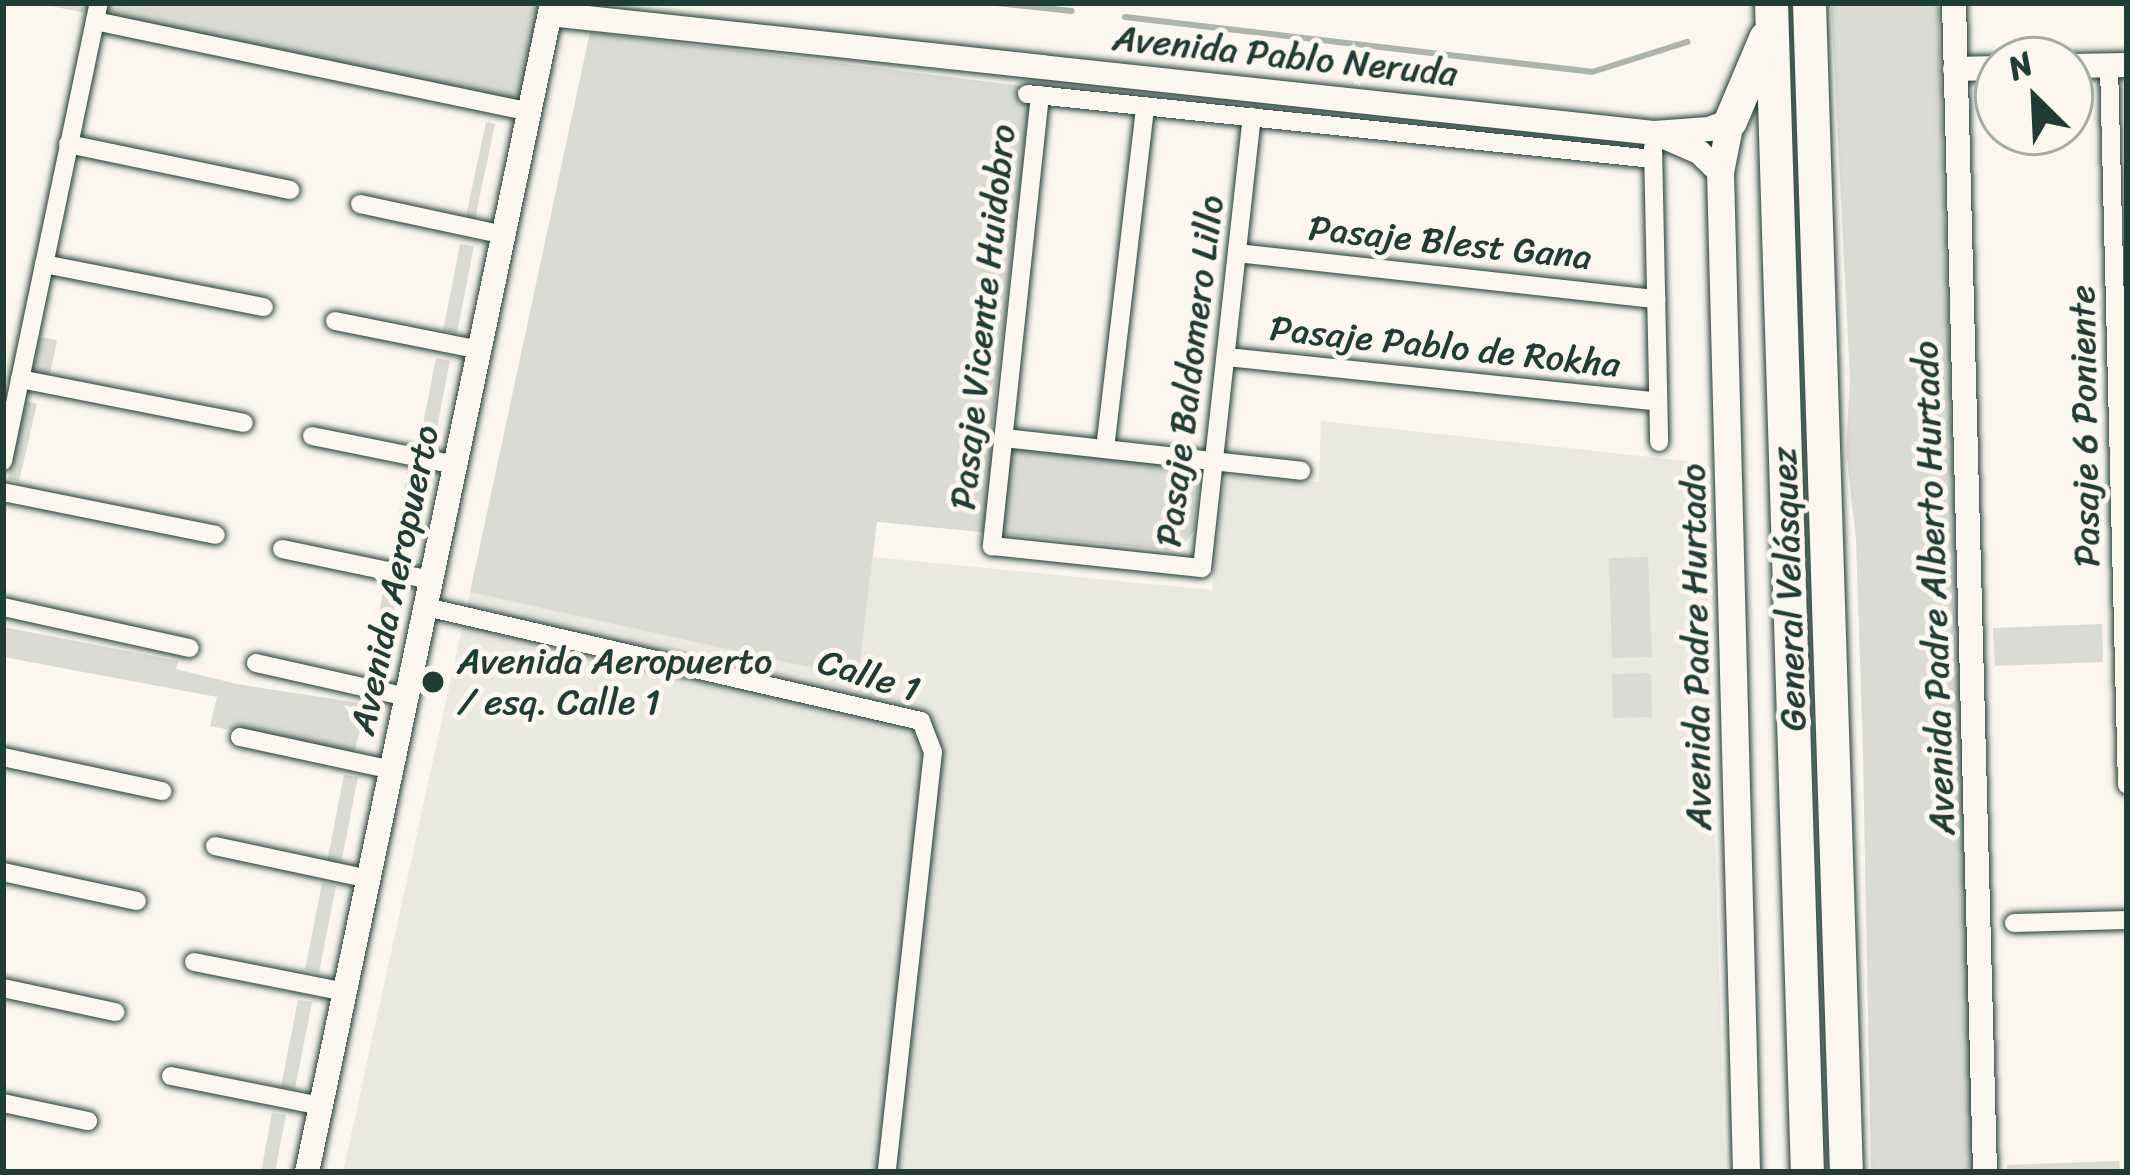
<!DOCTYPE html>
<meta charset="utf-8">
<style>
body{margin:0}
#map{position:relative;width:2130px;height:1175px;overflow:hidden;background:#fbf7ec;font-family:Sriracha,sans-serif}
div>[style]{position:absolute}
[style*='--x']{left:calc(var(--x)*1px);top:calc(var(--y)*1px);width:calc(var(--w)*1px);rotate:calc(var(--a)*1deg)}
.built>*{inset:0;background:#eae9de}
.green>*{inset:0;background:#dbdcd1}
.stream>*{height:6px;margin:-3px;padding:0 3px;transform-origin:3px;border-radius:3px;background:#adb4aa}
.roads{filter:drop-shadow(0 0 3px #1f3d34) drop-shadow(0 0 3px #1f3d34)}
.minor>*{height:18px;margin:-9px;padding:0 9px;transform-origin:9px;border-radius:9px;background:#fbf7ec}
.tertiary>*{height:24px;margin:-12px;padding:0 12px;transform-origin:12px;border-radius:12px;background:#fbf7ec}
.secondary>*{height:27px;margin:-13.5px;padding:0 13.5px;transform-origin:13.5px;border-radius:13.5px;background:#fbf7ec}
.motorway>*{height:33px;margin:-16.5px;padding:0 16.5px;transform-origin:16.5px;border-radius:16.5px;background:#fbf7ec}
.dots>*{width:33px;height:33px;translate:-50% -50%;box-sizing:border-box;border:6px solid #fbf7ec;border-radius:50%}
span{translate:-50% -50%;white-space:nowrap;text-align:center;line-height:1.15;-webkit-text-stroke:10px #fbf7ec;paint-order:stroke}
.street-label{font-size:36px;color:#1f3d34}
.poi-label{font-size:36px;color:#1f3d34}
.left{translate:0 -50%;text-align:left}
.frame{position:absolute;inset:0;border:6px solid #1f3d34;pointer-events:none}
.north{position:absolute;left:1974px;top:36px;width:120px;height:120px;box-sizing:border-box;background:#fbf7ec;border:3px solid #a3ada2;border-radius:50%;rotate:336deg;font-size:33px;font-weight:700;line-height:48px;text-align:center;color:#1f3d34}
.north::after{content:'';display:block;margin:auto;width:42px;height:54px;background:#1f3d34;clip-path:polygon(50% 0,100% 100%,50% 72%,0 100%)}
</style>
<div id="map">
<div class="built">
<i style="clip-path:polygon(1321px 421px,1704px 463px,1725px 1172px,343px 1172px,470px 592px,857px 677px,873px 557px,1212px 590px,1225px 477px,1319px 482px)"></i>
</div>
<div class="green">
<i style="clip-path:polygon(36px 3px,541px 3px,525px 98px,517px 101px)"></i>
<i style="clip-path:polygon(1831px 3px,1938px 3px,1975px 1172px,1871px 1172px,1863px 755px,1856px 540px,1846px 450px,1850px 379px)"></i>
<i style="clip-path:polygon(590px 32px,1021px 86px,1019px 98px,1030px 101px,990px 443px,1199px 467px,1195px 529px,1179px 551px,877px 522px,858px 678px,470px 592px)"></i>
<i style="clip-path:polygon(486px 122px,495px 124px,475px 219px,466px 216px)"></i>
<i style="clip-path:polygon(460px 244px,474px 246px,457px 333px,443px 331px)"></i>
<i style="clip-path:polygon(40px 337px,57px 340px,49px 379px,32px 375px)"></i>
<i style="clip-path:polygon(436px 358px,450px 361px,433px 448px,419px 445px)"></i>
<i style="clip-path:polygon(26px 401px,37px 404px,19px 481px,8px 479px)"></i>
<i style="clip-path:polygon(407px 472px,421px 474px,404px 561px,390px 559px)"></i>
<i style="clip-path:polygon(1648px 557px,1652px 657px,1612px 658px,1609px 558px)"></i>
<i style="clip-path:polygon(383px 591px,397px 593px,380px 680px,367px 678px)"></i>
<i style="clip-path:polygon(2102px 624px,2103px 662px,1995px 666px,1993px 628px)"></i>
<i style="clip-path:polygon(3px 627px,178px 661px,176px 669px,237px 684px,366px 704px,354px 755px,210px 726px,217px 697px,3px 657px)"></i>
<i style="clip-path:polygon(1651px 673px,1652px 717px,1613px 718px,1612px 674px)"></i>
<i style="clip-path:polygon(344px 775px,358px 777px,341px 864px,327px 862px)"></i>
<i style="clip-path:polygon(322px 883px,336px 886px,319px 973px,305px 970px)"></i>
<i style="clip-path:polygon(298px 1000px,312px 1002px,295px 1089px,281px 1087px)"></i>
<i style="clip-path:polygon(272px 1113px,286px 1115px,275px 1172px,261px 1172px)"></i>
<i style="clip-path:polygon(2119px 1161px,2120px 1172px,2007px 1172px,2007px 1165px)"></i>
</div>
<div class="stream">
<i style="--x:997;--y:3;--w:75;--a:6.1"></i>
<i style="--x:1125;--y:17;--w:470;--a:6.7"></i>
<i style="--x:1592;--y:72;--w:100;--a:-17.5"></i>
</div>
<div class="roads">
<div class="minor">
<i style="--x:95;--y:21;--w:444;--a:11.8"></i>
<i style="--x:2109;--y:65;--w:720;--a:88.57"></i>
<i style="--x:1027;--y:94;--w:629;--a:5.93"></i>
<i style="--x:1040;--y:95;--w:454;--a:96.1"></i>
<i style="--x:992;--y:546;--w:211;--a:6"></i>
<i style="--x:1202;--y:568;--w:454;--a:-83.7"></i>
<i style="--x:68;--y:144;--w:227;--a:11.7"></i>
<i style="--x:1653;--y:147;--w:295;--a:88.8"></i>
<i style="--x:360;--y:204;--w:147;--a:12.1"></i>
<i style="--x:1237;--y:253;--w:422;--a:6.3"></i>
<i style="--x:44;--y:264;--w:224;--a:11.1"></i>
<i style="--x:335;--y:321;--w:148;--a:11.3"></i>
<i style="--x:1226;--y:357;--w:434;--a:5.9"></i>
<i style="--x:20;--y:379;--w:228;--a:11.1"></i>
<i style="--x:312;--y:436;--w:147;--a:11.4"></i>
<i style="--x:1004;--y:438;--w:299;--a:6.3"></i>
<i style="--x:1105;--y:449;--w:345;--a:-83.3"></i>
<i style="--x:3;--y:461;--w:468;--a:-78.2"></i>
<i style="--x:3;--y:492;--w:217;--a:11.4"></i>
<i style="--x:282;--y:549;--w:152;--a:11.8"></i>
<i style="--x:3;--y:607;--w:191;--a:12.4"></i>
<i style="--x:426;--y:607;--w:508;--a:12.97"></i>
<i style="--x:921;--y:721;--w:33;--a:69"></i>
<i style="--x:933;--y:752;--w:423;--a:96.3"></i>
<i style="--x:256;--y:663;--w:155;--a:12.7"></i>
<i style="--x:240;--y:737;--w:156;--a:12.2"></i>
<i style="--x:3;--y:757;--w:163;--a:12.1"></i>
<i style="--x:215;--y:846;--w:157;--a:12.1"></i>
<i style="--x:3;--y:872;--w:137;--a:12.2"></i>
<i style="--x:2014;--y:923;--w:113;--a:-1.5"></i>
<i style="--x:194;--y:962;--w:154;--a:11.2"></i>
<i style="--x:3;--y:988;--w:115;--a:12.1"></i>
<i style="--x:171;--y:1076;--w:153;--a:11.3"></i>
<i style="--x:3;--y:1103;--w:87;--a:12"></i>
</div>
<div class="tertiary">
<i style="--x:1954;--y:3;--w:1169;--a:88.48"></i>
<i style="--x:550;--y:14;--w:1110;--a:6.15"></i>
<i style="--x:1654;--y:133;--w:55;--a:-4.2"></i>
<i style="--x:1709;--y:129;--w:22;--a:-21"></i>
<i style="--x:2070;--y:66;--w:57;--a:-1"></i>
<i style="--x:1955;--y:69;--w:43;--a:-1.3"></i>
<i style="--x:1662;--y:136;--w:40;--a:23.4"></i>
<i style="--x:1699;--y:152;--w:29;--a:44"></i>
<i style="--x:307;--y:1172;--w:1194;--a:-78.16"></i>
</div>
<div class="secondary">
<i style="--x:1730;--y:121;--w:52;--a:101.1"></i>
<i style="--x:1720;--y:172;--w:1000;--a:88.51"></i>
</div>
<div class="motorway">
<i style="--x:1771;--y:3;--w:1170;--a:88.24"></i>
<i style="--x:1809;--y:3;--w:1170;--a:88.19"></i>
<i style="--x:1730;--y:121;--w:90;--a:-67.1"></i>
</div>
</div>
<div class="dots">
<i style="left:433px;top:682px;background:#1f3d34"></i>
</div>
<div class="street-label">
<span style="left:1285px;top:56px;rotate:6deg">Avenida Pablo Neruda</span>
<span style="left:1450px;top:243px;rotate:6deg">Pasaje Blest Gana</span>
<span style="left:983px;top:317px;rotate:-84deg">Pasaje Vicente Huidobro</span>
<span style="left:1445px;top:347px;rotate:6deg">Pasaje Pablo de Rokha</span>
<span style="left:1190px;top:371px;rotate:-83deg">Pasaje Baldomero Lillo</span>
<span style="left:2085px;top:426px;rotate:-91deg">Pasaje 6 Poniente</span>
<span style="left:395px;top:580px;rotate:-78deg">Avenida Aeropuerto</span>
<span style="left:1934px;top:588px;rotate:-92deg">Avenida Padre Alberto Hurtado</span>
<span style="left:1789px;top:589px;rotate:-92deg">General Velásquez</span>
<span style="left:1696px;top:647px;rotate:-91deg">Avenida Padre Hurtado</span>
<span style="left:869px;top:676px;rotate:17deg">Calle 1</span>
</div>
<div class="poi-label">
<span class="left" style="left:457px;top:682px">Avenida Aeropuerto<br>/ esq. Calle 1</span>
</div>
<div class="frame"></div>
<div class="north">N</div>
</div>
